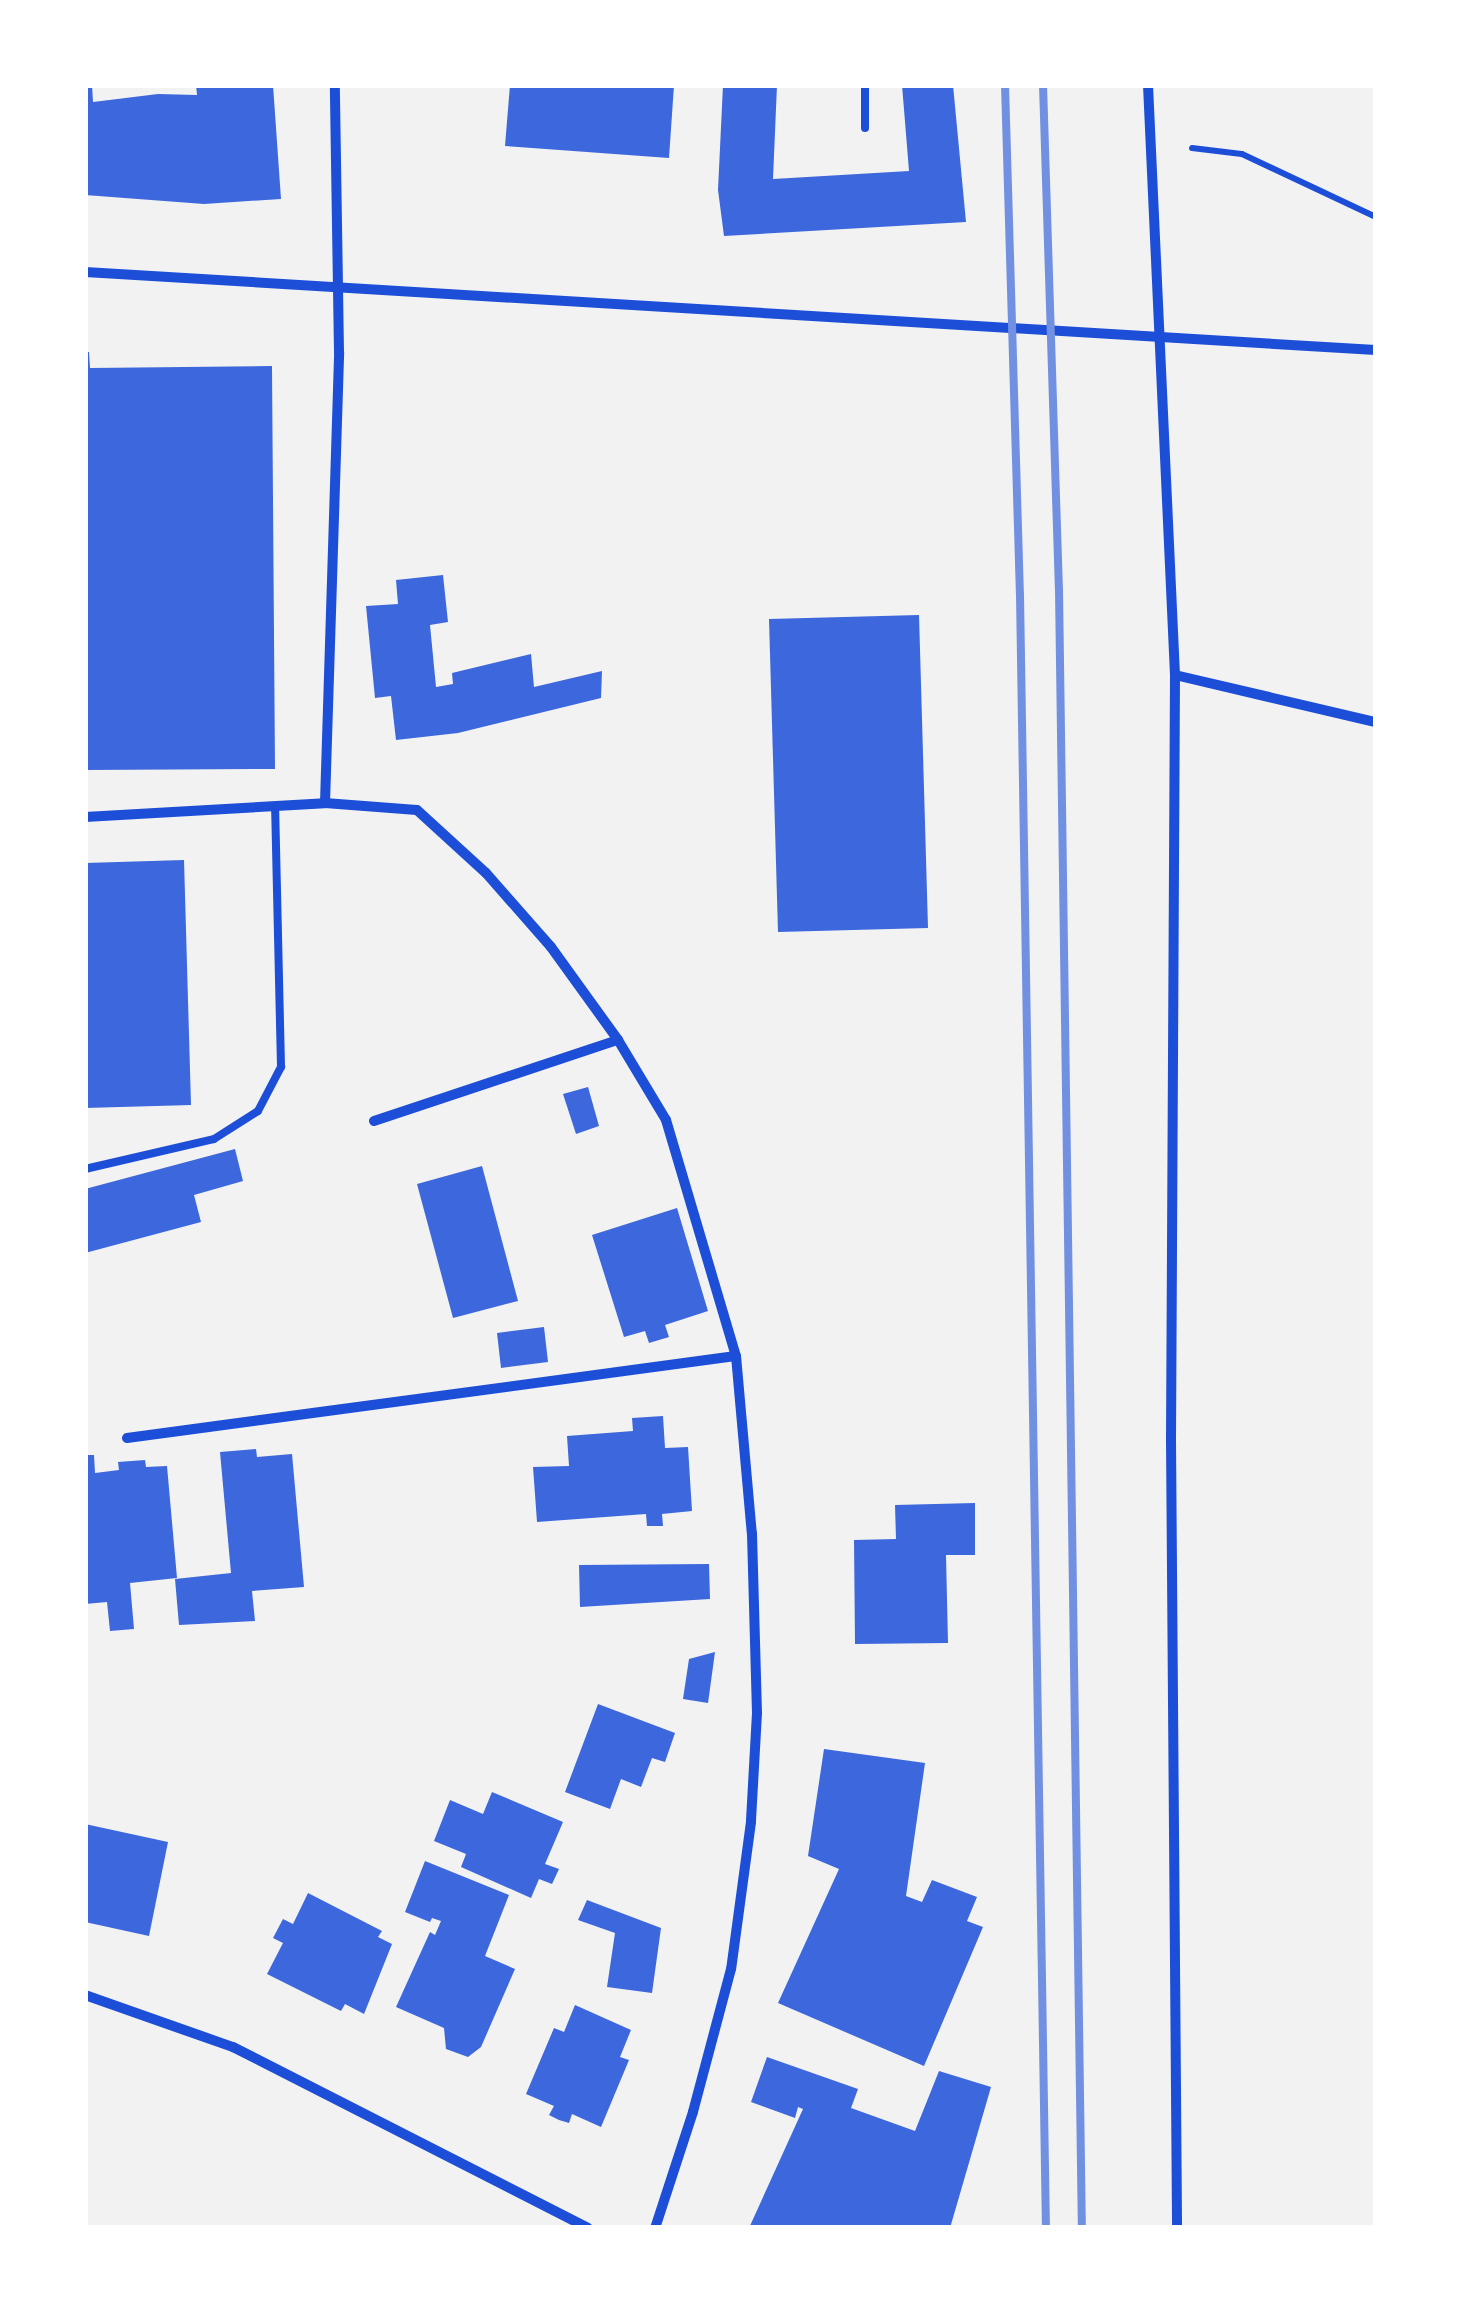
<!DOCTYPE html>
<style>
body{margin:0}
#map{position:relative;width:1461px;height:2313px;overflow:hidden;background:#f2f2f2;font-family:"Varela Round",sans-serif}
div>[style]{position:absolute}
[style*='--x']{left:calc(var(--x)*1px);top:calc(var(--y)*1px);width:calc(var(--w)*1px);rotate:calc(var(--a)*1deg)}
.building>*{inset:0;background:#3d67dc}
.path>*{height:6px;margin:-3px;padding:0 3px;transform-origin:3px;border-radius:3px;background:#1d4ed8}
.service>*{height:8px;margin:-4px;padding:0 4px;transform-origin:4px;border-radius:4px;background:#1d4ed8}
.minor>*{height:10px;margin:-5px;padding:0 5px;transform-origin:5px;border-radius:5px;background:#1d4ed8}
.rail>*{height:8px;margin:-4px;padding:0 4px;transform-origin:4px;border-radius:4px;background:#7290e2}
span{translate:-50% -50%;white-space:nowrap;text-align:center;line-height:1.15;-webkit-text-stroke:9px #fff;paint-order:stroke}
.frame{position:absolute;inset:0;border:88px solid #fff;pointer-events:none}
</style>
<div id="map">
<div class="building">
<i style="clip-path:polygon(85px 85px,92px 85px,93px 102px,158px 94px,197px 95px,196px 85px,273px 85px,281px 199px,204px 204px,85px 195px)"></i>
<i style="clip-path:polygon(510px 85px,674px 85px,669px 158px,505px 146px)"></i>
<i style="clip-path:polygon(723px 85px,777px 85px,773px 179px,909px 171px,902px 85px,953px 85px,966px 222px,724px 236px,718px 190px)"></i>
<i style="clip-path:polygon(85px 352px,89px 352px,90px 368px,272px 366px,275px 769px,85px 770px)"></i>
<i style="clip-path:polygon(443px 575px,448px 622px,430px 625px,436px 687px,453px 684px,452px 673px,531px 654px,534px 687px,602px 671px,601px 698px,458px 733px,396px 740px,391px 696px,375px 698px,366px 606px,398px 604px,396px 580px)"></i>
<i style="clip-path:polygon(919px 615px,928px 928px,778px 932px,769px 619px)"></i>
<i style="clip-path:polygon(184px 860px,191px 1105px,85px 1108px,85px 863px)"></i>
<i style="clip-path:polygon(588px 1087px,599px 1126px,576px 1134px,563px 1094px)"></i>
<i style="clip-path:polygon(235px 1149px,243px 1181px,194px 1195px,201px 1222px,85px 1253px,85px 1189px)"></i>
<i style="clip-path:polygon(482px 1166px,518px 1301px,453px 1318px,417px 1184px)"></i>
<i style="clip-path:polygon(677px 1208px,708px 1311px,665px 1325px,669px 1337px,649px 1343px,645px 1331px,624px 1337px,592px 1235px)"></i>
<i style="clip-path:polygon(544px 1327px,548px 1362px,501px 1368px,497px 1333px)"></i>
<i style="clip-path:polygon(663px 1416px,665px 1448px,688px 1447px,692px 1511px,662px 1514px,663px 1526px,647px 1526px,646px 1514px,537px 1522px,533px 1467px,569px 1466px,567px 1436px,633px 1431px,632px 1418px)"></i>
<i style="clip-path:polygon(256px 1449px,257px 1457px,292px 1454px,304px 1587px,252px 1591px,255px 1621px,179px 1625px,175px 1579px,231px 1573px,220px 1452px)"></i>
<i style="clip-path:polygon(85px 1455px,94px 1455px,95px 1473px,119px 1470px,118px 1462px,145px 1460px,146px 1467px,167px 1466px,177px 1578px,130px 1583px,134px 1629px,110px 1631px,107px 1602px,85px 1604px)"></i>
<i style="clip-path:polygon(975px 1503px,975px 1555px,946px 1555px,948px 1643px,855px 1644px,854px 1540px,896px 1539px,895px 1505px)"></i>
<i style="clip-path:polygon(709px 1564px,710px 1599px,580px 1607px,579px 1565px)"></i>
<i style="clip-path:polygon(715px 1652px,708px 1703px,683px 1699px,689px 1659px)"></i>
<i style="clip-path:polygon(598px 1704px,675px 1733px,665px 1762px,652px 1758px,641px 1787px,621px 1779px,610px 1809px,565px 1792px)"></i>
<i style="clip-path:polygon(824px 1749px,925px 1763px,906px 1896px,922px 1902px,932px 1880px,977px 1897px,967px 1921px,983px 1927px,924px 2066px,778px 2003px,839px 1869px,808px 1856px)"></i>
<i style="clip-path:polygon(492px 1792px,563px 1822px,545px 1864px,559px 1869px,552px 1884px,539px 1879px,531px 1898px,461px 1867px,466px 1854px,434px 1841px,450px 1800px,483px 1814px)"></i>
<i style="clip-path:polygon(85px 1824px,168px 1842px,149px 1936px,85px 1922px)"></i>
<i style="clip-path:polygon(425px 1861px,509px 1895px,485px 1956px,515px 1969px,481px 2047px,468px 2057px,446px 2049px,444px 2028px,396px 2007px,430px 1932px,435px 1935px,441px 1921px,432px 1918px,430px 1922px,405px 1912px)"></i>
<i style="clip-path:polygon(308px 1893px,382px 1931px,378px 1937px,392px 1944px,364px 2014px,345px 2004px,341px 2011px,267px 1974px,283px 1943px,273px 1938px,283px 1919px,293px 1924px)"></i>
<i style="clip-path:polygon(587px 1900px,661px 1928px,652px 1993px,607px 1987px,615px 1933px,578px 1920px)"></i>
<i style="clip-path:polygon(575px 2005px,631px 2030px,620px 2057px,629px 2060px,601px 2127px,572px 2114px,569px 2123px,559px 2120px,549px 2115px,554px 2106px,526px 2094px,554px 2028px,564px 2032px)"></i>
<i style="clip-path:polygon(767px 2057px,858px 2089px,851px 2108px,915px 2131px,939px 2071px,991px 2087px,950px 2228px,749px 2228px,803px 2109px,798px 2107px,795px 2118px,751px 2102px)"></i>
</div>
<div class="path">
<i style="--x:1192;--y:148;--w:50;--a:6.8"></i>
<i style="--x:1242;--y:154;--w:148;--a:25.2"></i>
</div>
<div class="service">
<i style="--x:865;--y:85;--w:43;--a:90"></i>
<i style="--x:85;--y:1169;--w:132;--a:-13.1"></i>
<i style="--x:214;--y:1139;--w:52;--a:-32.5"></i>
<i style="--x:258;--y:1111;--w:50;--a:-62.4"></i>
<i style="--x:281;--y:1067;--w:261;--a:-91.3"></i>
</div>
<div class="minor">
<i style="--x:1148;--y:85;--w:591;--a:87.38"></i>
<i style="--x:1175;--y:675;--w:765;--a:90.3"></i>
<i style="--x:1171;--y:1440;--w:788;--a:89.56"></i>
<i style="--x:85;--y:272;--w:1293;--a:3.46"></i>
<i style="--x:1175;--y:675;--w:206;--a:13.2"></i>
<i style="--x:325;--y:803;--w:451;--a:-88.2"></i>
<i style="--x:339;--y:352;--w:267;--a:-90.9"></i>
<i style="--x:85;--y:817;--w:240;--a:-3.3"></i>
<i style="--x:325;--y:803;--w:92;--a:4.4"></i>
<i style="--x:417;--y:810;--w:93;--a:42.4"></i>
<i style="--x:486;--y:873;--w:98;--a:48.7"></i>
<i style="--x:551;--y:947;--w:115;--a:54.2"></i>
<i style="--x:618;--y:1040;--w:93;--a:59"></i>
<i style="--x:666;--y:1120;--w:246;--a:73.5"></i>
<i style="--x:736;--y:1356;--w:179;--a:84.9"></i>
<i style="--x:752;--y:1534;--w:179;--a:88.4"></i>
<i style="--x:757;--y:1713;--w:109;--a:93.2"></i>
<i style="--x:751;--y:1822;--w:148;--a:97.7"></i>
<i style="--x:731;--y:1969;--w:148;--a:104.9"></i>
<i style="--x:693;--y:2112;--w:122;--a:108.1"></i>
<i style="--x:374;--y:1121;--w:257;--a:-18.4"></i>
<i style="--x:127;--y:1438;--w:614;--a:-7.67"></i>
<i style="--x:85;--y:1995;--w:157;--a:19.4"></i>
<i style="--x:233;--y:2047;--w:398;--a:27"></i>
</div>
<div class="rail">
<i style="--x:1005;--y:85;--w:510;--a:88.32"></i>
<i style="--x:1020;--y:595;--w:1633;--a:89.09"></i>
<i style="--x:1043;--y:85;--w:505;--a:88.19"></i>
<i style="--x:1059;--y:590;--w:1638;--a:89.2"></i>
</div>
<div class="frame"></div>
</div>
